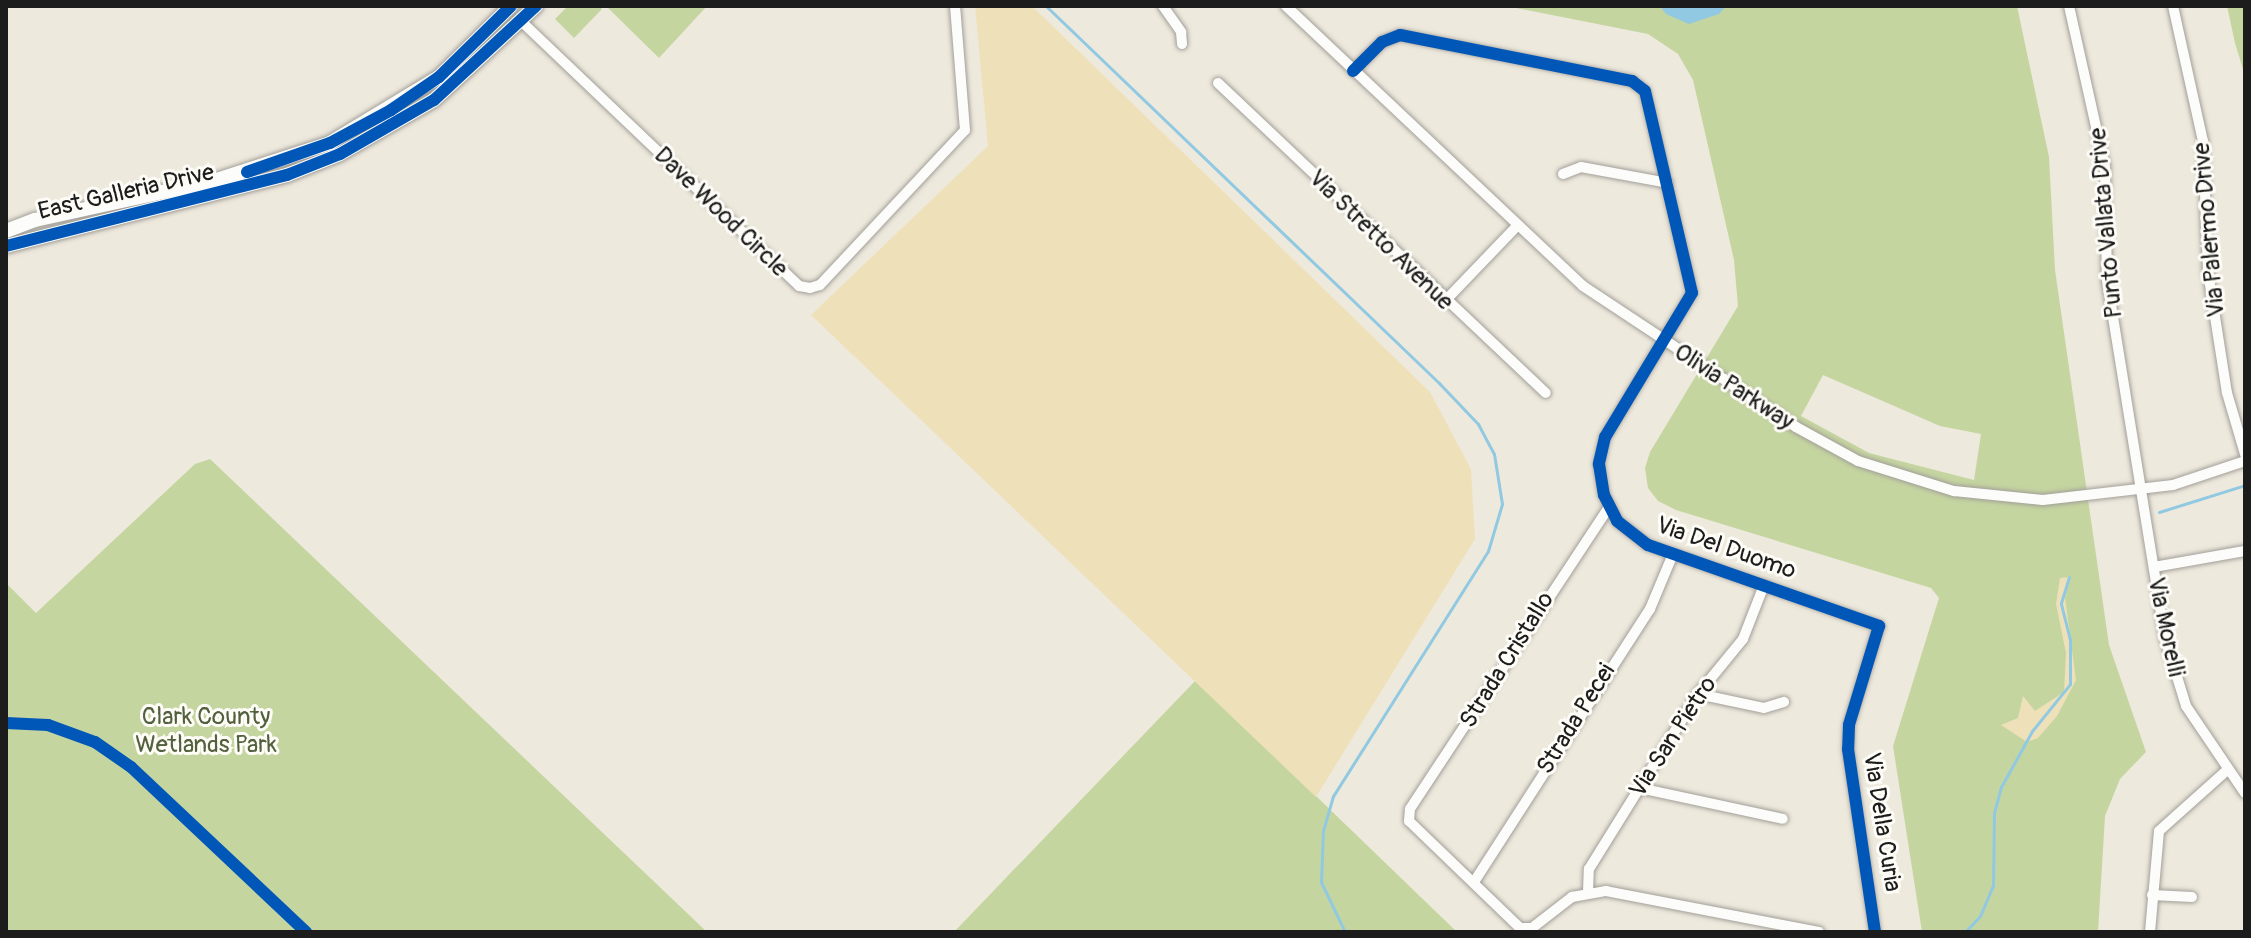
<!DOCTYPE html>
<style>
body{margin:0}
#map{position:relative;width:2251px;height:938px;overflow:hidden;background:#eee9dd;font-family:Pangolin,sans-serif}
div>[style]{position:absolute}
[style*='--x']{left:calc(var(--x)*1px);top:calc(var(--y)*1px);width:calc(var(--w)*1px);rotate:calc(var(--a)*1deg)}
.green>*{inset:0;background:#c5d5a0}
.sand>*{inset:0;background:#eee1ba}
.water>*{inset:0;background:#91c9e2}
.stream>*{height:3px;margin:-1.5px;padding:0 1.5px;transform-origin:1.5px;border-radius:1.5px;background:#91c9e2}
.roads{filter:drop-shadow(0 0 2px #a29f99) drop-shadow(0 0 2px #a29f99)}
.street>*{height:10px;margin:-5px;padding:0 5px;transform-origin:5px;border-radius:5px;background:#fcfcfa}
.secondary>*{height:14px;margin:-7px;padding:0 7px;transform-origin:7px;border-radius:7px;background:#fcfcfa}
.cycleway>*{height:12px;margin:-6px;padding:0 6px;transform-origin:6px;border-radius:6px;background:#0057b8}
span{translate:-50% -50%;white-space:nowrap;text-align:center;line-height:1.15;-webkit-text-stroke:6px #fdfcf7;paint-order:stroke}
.street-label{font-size:24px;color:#1c1c1c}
.park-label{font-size:24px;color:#52603d}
.frame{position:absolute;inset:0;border:8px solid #1c1c1c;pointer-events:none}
</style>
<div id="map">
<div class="green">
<i style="clip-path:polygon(568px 6px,599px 6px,602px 9px,574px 38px,555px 19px)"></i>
<i style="clip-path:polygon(606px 6px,707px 6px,659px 58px)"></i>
<i style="clip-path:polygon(evenodd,1506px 6px,2017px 6px,2049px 157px,2055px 270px,2109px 645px,2146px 752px,2120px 779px,2105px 816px,2098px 932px,1922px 932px,1893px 746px,1939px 598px,1931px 588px,1676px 510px,1658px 501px,1648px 488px,1645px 468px,1650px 452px,1738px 306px,1734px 260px,1693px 80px,1678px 54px,1648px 34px,1506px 6px,1823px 375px,1940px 426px,1981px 434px,1974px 480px,1869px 453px,1801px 416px,1823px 375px)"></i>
<i style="clip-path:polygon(2227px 6px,2245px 6px,2245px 76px,2235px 43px)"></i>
<i style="clip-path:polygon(210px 459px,707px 932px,6px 932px,6px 583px,36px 613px,195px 464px)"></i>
<i style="clip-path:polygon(1196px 680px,1346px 825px,1457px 932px,954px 932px)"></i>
</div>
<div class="sand">
<i style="clip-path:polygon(975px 6px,1032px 6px,1430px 392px,1471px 469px,1475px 539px,1316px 797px,811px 315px,988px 146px)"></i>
<i style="clip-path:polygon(2070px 577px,2065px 598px,2076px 680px,2057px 716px,2038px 738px,2027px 742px,2001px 725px,2018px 718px,2023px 696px,2035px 711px,2064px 692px,2066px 653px,2056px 604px,2060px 578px)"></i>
</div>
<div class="water">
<i style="clip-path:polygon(1660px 6px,1726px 6px,1719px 14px,1689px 24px,1666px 14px)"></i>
</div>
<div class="stream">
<i style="--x:1046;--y:6;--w:545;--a:43.81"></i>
<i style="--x:1439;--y:383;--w:57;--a:46.4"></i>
<i style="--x:1478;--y:424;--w:34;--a:62"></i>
<i style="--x:1494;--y:454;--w:51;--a:80.9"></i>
<i style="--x:1502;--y:504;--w:49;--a:106.6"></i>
<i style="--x:1488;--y:551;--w:290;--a:122.3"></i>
<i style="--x:1333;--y:796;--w:35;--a:106"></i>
<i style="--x:1323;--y:830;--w:52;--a:92.2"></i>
<i style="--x:1321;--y:882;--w:55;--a:64.4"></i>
<i style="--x:2159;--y:512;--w:90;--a:-17.4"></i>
<i style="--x:1965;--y:932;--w:22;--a:-47"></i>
<i style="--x:1980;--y:916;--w:33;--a:-67"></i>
<i style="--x:1993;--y:886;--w:73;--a:-89.2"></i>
<i style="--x:1994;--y:813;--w:27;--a:-75"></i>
<i style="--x:2001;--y:787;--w:64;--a:-61"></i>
<i style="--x:2032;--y:731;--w:60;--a:-51"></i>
<i style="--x:2070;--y:684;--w:44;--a:-90"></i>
<i style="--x:2070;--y:640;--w:38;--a:-104"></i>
<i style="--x:2061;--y:603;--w:27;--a:-73"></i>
</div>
<div class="roads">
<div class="street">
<i style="--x:1163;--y:6;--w:32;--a:55"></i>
<i style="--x:1181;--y:32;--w:12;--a:85"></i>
<i style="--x:1286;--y:6;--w:408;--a:43.3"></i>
<i style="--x:1583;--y:286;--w:255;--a:33.5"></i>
<i style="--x:1796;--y:427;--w:71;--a:28.7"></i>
<i style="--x:1858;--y:461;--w:101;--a:17.4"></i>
<i style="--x:1954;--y:491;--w:89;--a:5.8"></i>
<i style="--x:2043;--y:500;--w:131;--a:-6.6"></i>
<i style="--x:2173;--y:485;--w:76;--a:-18.4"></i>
<i style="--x:2069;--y:6;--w:165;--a:77.4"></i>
<i style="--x:2105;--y:167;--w:113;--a:89"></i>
<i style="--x:2107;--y:280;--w:363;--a:80.8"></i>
<i style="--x:2165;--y:638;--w:71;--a:72.8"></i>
<i style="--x:2186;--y:706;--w:105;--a:55.9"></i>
<i style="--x:2173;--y:6;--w:138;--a:77.5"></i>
<i style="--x:2203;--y:141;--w:131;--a:87.8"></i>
<i style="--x:2208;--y:272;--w:122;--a:81.1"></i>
<i style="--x:2227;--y:393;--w:64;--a:73.6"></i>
<i style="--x:522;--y:22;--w:383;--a:43.6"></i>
<i style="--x:799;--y:286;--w:11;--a:10"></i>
<i style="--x:810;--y:288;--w:10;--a:-17"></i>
<i style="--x:820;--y:285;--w:212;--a:-46.9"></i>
<i style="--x:965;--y:130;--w:124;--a:-94.6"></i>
<i style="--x:1353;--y:71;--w:41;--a:-45"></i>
<i style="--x:1382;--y:42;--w:19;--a:-21"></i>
<i style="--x:1400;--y:35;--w:237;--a:11.2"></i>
<i style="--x:1632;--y:81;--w:16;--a:38"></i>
<i style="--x:1645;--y:91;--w:207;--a:76.9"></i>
<i style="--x:1692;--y:293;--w:168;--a:121.1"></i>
<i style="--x:1605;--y:437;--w:28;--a:103"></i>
<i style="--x:1599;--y:464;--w:31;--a:81"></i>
<i style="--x:1604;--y:495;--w:29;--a:63"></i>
<i style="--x:1617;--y:521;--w:39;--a:38"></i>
<i style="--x:1648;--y:545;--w:245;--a:19.3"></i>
<i style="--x:1879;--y:626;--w:103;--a:106.9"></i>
<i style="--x:1849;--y:725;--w:24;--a:92"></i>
<i style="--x:1848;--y:749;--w:185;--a:81.6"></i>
<i style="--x:1218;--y:83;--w:451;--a:43.4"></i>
<i style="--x:1563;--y:174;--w:19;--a:-21"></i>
<i style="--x:1581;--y:167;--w:88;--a:10.4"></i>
<i style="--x:1445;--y:301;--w:104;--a:-46.2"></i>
<i style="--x:1609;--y:507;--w:362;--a:123.4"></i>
<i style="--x:1410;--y:809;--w:12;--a:95"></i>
<i style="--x:1409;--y:821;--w:154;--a:43.9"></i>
<i style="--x:1520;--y:928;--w:12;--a:0"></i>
<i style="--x:1532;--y:928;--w:51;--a:-37.8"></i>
<i style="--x:1572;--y:897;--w:35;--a:-10"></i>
<i style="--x:1606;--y:891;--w:217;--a:10.9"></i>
<i style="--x:2154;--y:567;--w:92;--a:-10"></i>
<i style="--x:1698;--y:694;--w:67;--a:12"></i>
<i style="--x:1764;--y:708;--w:21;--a:-17"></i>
<i style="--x:1639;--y:788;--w:147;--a:12.1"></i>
<i style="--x:1474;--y:882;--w:325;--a:-57.2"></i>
<i style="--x:1650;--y:609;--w:60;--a:-67.3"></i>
<i style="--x:1588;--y:892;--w:23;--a:-88"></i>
<i style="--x:1589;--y:869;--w:206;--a:-58.1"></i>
<i style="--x:1698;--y:694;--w:71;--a:-50.7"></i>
<i style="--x:1743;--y:639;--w:58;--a:-68.7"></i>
<i style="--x:2152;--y:895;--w:40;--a:2.9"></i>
<i style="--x:2150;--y:932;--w:101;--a:-84.9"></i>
<i style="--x:2159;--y:831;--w:90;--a:-41.8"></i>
</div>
<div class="secondary">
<i style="--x:6;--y:231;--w:31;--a:-21"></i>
<i style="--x:35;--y:220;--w:186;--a:-12.4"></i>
<i style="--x:217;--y:180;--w:119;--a:-18.1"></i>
<i style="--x:330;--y:143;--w:127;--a:-31.2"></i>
<i style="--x:439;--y:77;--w:101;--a:-44.6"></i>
<i style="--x:6;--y:246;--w:290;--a:-14.2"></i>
<i style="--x:287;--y:175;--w:57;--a:-21.6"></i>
<i style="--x:340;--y:154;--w:108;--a:-29.9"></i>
<i style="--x:434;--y:100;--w:139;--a:-42.7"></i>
</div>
</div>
<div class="cycleway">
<i style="--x:1353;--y:71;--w:41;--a:-45"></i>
<i style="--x:1382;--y:42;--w:19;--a:-21"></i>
<i style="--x:1400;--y:35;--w:237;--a:11.2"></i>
<i style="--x:1632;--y:81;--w:16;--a:38"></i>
<i style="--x:1645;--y:91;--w:207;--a:76.9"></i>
<i style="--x:1692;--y:293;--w:168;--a:121.1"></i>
<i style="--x:1605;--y:437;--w:28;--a:103"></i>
<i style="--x:1599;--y:464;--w:31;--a:81"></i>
<i style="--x:1604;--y:495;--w:29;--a:63"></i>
<i style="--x:1617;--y:521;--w:39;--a:38"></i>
<i style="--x:1648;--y:545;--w:245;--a:19.3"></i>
<i style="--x:1879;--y:626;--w:103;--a:106.9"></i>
<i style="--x:1849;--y:725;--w:24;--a:92"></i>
<i style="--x:1848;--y:749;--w:185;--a:81.6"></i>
<i style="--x:247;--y:172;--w:88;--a:-19.3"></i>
<i style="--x:330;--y:143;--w:69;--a:-28.4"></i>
<i style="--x:391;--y:110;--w:58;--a:-34.5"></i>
<i style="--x:439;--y:77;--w:101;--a:-44.6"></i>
<i style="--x:6;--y:246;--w:290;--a:-14.2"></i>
<i style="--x:287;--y:175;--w:57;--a:-21.6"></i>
<i style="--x:340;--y:154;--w:108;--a:-29.9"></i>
<i style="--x:434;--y:100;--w:139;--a:-42.7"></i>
<i style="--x:6;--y:723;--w:42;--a:2.7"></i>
<i style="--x:48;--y:725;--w:50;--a:19.9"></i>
<i style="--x:95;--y:742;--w:44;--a:34.8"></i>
<i style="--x:131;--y:767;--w:241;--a:43.3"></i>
</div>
<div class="street-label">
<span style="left:126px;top:192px;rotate:-13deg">East Galleria Drive</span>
<span style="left:721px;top:212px;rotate:44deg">Dave Wood Circle</span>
<span style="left:2106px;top:223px;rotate:-95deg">Punto Vallata Drive</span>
<span style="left:2209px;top:230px;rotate:-95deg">Via Palermo Drive</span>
<span style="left:1381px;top:240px;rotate:44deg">Via Stretto Avenue</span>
<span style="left:1734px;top:387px;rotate:33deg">Olivia Parkway</span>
<span style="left:1726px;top:548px;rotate:19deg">Via Del Duomo</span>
<span style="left:2166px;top:627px;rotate:78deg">Via Morelli</span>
<span style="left:1507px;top:660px;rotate:-58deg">Strada Cristallo</span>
<span style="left:1576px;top:719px;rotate:-58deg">Strada Pecei</span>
<span style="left:1673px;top:737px;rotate:-57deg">Via San Pietro</span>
<span style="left:1882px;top:822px;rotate:81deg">Via Della Curia</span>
</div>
<div class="park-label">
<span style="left:206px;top:731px">Clark County<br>Wetlands Park</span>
</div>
<div class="frame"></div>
</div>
